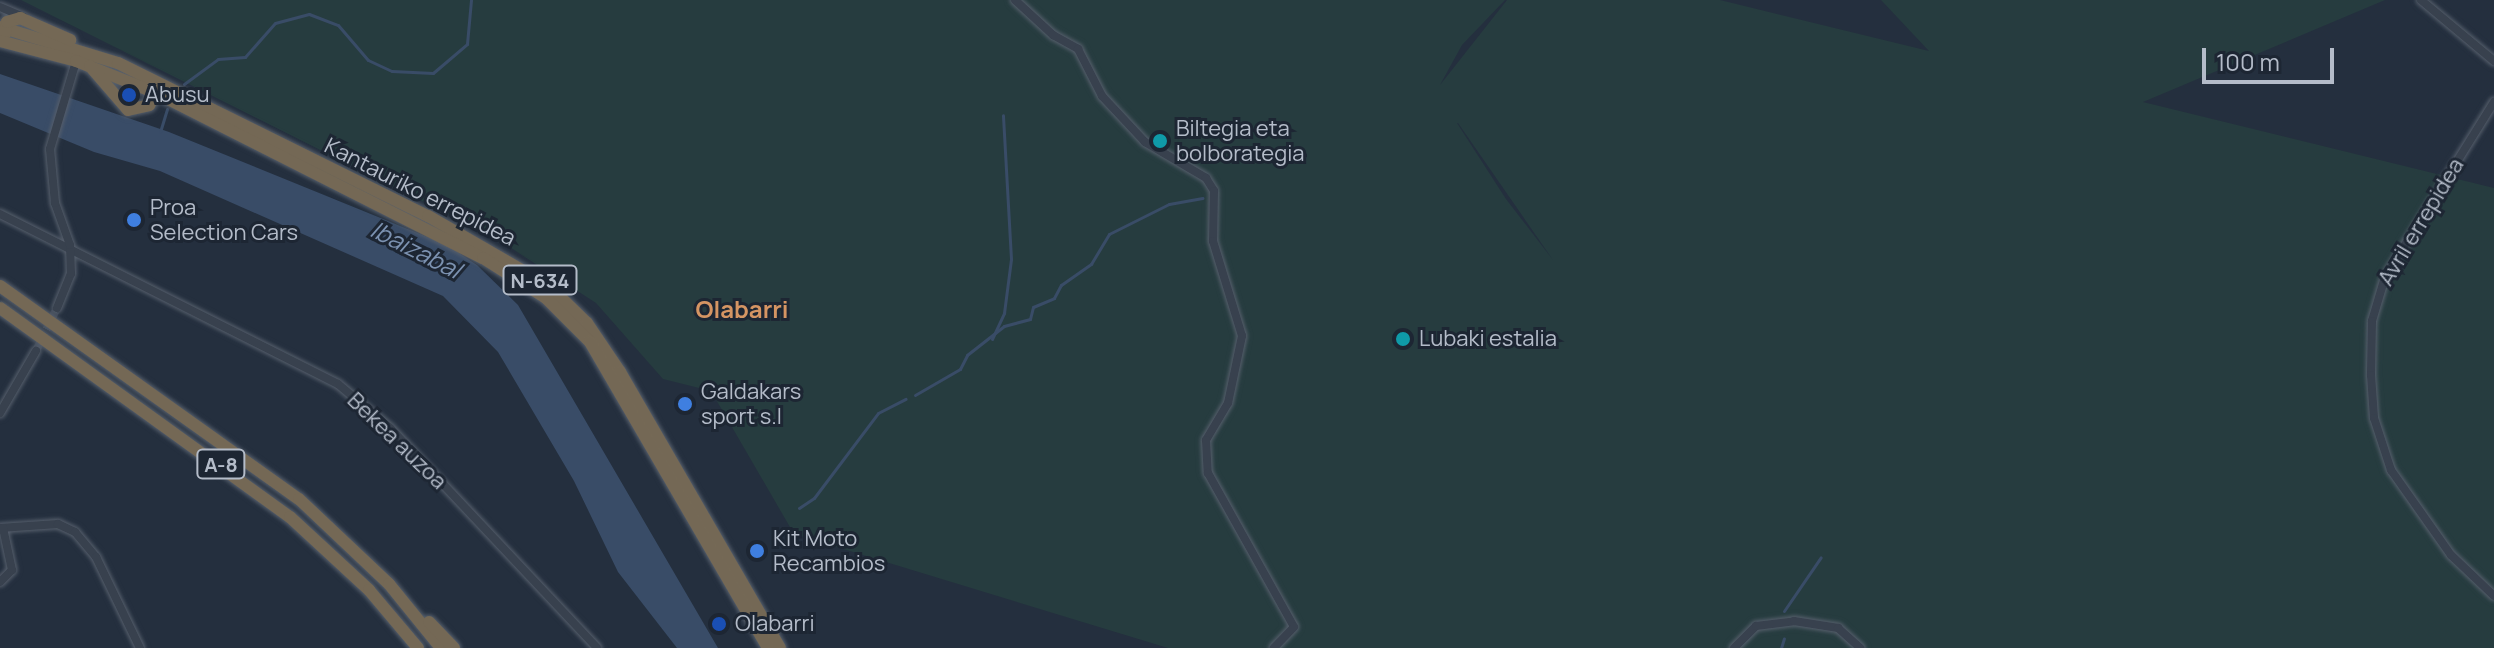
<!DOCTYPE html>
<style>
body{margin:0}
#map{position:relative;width:2494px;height:648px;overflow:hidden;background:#242f3e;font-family:Manrope,sans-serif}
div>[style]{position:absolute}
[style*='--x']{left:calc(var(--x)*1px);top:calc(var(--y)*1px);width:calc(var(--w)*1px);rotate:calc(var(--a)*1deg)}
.green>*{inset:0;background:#263c3f}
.water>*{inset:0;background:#394c67}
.stream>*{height:3px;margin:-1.5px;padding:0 1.5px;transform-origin:1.5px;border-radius:1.5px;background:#394c67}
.minor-tunnel>*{height:8px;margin-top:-4px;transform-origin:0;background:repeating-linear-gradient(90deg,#3a4453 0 8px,transparent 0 12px)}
.roads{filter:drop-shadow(0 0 2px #565f6c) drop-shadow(0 0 2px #565f6c)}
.minor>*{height:8px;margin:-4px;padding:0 4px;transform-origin:4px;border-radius:4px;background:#38414e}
.highway>*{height:12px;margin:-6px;padding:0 6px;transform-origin:6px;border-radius:6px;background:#746855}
.dots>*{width:22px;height:22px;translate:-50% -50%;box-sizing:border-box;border:4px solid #1d2633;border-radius:50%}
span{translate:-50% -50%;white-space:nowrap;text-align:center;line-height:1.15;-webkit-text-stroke:6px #1d2633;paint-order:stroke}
.shield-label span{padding:2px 6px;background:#1d2633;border:2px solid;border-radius:6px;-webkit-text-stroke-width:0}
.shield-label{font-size:20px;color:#b4bcc9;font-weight:700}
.poi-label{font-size:22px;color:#b4bcc9}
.left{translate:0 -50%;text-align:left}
.street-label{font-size:22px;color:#b4bcc9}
.water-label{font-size:24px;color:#7c92b1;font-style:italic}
.neighbourhood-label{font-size:24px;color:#d59563;font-weight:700}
.scale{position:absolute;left:2202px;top:48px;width:132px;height:36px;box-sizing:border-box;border:4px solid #b4bcc9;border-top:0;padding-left:10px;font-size:24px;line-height:28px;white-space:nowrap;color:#b4bcc9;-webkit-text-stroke:6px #1d2633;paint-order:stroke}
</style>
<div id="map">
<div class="green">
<i style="clip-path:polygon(evenodd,21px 0,1505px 0,1462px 45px,1440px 85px,1507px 0,1720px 0,1929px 51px,1881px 0,2385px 0,2143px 102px,2494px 188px,2494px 648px,1168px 648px,794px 534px,711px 391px,663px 379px,596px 303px,494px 237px,21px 0,1457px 123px,1458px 123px,1553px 260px,1506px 199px,1457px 123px)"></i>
</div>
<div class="water">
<i style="clip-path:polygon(0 74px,169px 132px,447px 245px,477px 265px,518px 305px,718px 648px,677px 648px,618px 572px,574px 481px,498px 352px,443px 296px,160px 171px,94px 152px,0 113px)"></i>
</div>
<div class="stream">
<i style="--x:184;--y:84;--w:42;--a:-36.3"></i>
<i style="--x:218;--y:59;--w:27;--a:-4"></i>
<i style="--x:245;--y:57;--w:45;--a:-48.6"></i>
<i style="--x:275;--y:23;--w:35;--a:-15"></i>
<i style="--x:309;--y:14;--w:31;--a:21"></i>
<i style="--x:338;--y:25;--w:46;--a:49.4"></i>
<i style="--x:368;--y:60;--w:26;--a:25"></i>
<i style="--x:392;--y:71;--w:41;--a:2.8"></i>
<i style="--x:433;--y:73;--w:45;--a:-40.5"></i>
<i style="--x:467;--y:44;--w:44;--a:-84.8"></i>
<i style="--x:160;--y:132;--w:24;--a:-73"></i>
<i style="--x:992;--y:339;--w:29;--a:-65"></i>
<i style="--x:1004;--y:313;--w:54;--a:-82.6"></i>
<i style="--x:1011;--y:259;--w:144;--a:-93.2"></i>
<i style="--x:915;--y:395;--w:52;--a:-30"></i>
<i style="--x:960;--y:369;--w:16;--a:-63"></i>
<i style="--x:967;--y:355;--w:47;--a:-38.1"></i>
<i style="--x:1004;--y:326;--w:27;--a:-15"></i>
<i style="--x:1030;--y:319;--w:12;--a:-76"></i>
<i style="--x:1033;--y:307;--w:23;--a:-23"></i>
<i style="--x:1054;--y:298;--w:15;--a:-62"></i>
<i style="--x:1061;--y:285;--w:37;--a:-35"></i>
<i style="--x:1091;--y:264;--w:35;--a:-59"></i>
<i style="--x:1109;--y:234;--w:67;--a:-26.6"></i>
<i style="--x:1169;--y:204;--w:34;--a:-10"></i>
<i style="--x:799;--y:508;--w:18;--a:-34"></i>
<i style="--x:814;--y:498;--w:106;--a:-53"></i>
<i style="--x:878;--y:413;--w:31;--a:-27"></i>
<i style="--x:1784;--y:611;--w:65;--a:-55.6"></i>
<i style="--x:1781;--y:648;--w:10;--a:-73"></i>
</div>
<div class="minor-tunnel">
<i style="--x:36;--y:351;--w:48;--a:-64"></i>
</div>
<div class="roads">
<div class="minor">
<i style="--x:1015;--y:0;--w:52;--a:42.6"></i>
<i style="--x:1053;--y:35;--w:29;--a:29"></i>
<i style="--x:1078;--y:49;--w:53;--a:62.9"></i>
<i style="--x:1102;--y:96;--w:63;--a:46.9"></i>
<i style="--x:1145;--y:142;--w:71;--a:30.5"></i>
<i style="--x:1206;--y:178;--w:15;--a:58"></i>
<i style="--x:1214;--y:191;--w:50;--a:91.1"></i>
<i style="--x:1213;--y:241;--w:99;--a:73"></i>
<i style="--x:1242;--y:336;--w:68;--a:101.8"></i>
<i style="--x:1228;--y:403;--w:43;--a:120.7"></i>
<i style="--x:1206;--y:440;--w:33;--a:87"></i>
<i style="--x:1208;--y:473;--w:176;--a:60.8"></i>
<i style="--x:1294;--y:627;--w:29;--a:134"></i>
<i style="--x:2421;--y:0;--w:95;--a:39.9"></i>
<i style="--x:0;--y:7;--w:26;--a:23"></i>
<i style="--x:2494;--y:102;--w:206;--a:121.9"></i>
<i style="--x:2385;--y:277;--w:46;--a:106.5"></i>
<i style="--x:2372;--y:321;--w:54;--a:91.1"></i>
<i style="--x:2371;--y:375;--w:43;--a:86"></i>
<i style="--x:2374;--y:418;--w:55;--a:71.9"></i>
<i style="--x:2391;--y:470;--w:104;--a:54.8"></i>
<i style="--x:2451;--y:555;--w:59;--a:43.6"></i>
<i style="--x:0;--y:214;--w:378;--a:26.7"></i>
<i style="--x:338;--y:384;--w:68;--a:40.2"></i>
<i style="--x:390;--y:428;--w:302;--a:46.7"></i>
<i style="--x:57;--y:308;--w:37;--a:-68"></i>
<i style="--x:71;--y:274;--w:29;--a:-92"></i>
<i style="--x:70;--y:245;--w:45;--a:-109.7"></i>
<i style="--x:55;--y:203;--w:54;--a:-95.3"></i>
<i style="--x:50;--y:149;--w:92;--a:-73.5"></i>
<i style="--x:0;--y:413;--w:72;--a:-59.9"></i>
<i style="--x:0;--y:528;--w:58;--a:-3.9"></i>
<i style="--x:58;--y:524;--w:19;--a:25"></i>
<i style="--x:75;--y:532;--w:33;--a:50"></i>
<i style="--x:96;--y:557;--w:101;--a:64.2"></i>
<i style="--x:0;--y:582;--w:17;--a:-45"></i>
<i style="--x:12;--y:570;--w:43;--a:-102.1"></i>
<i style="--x:1734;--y:648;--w:31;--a:-45"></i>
<i style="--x:1756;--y:626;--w:38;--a:-7"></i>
<i style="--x:1794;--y:621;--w:45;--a:9"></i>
<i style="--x:1838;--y:628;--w:30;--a:42"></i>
</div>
<div class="highway">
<i style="--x:0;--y:27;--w:123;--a:17"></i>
<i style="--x:118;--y:63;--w:346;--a:26.3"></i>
<i style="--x:428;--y:216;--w:140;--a:30"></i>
<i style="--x:549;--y:286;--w:53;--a:44.2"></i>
<i style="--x:587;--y:323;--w:59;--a:56"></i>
<i style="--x:620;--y:372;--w:319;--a:59.9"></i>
<i style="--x:5;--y:34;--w:12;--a:-81"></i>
<i style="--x:7;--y:22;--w:14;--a:-17"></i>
<i style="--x:20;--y:18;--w:55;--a:23.7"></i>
<i style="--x:0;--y:41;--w:79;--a:14.7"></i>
<i style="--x:76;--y:61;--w:86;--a:21.8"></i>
<i style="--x:156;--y:93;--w:366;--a:26.8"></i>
<i style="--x:483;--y:258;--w:75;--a:32.4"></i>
<i style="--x:546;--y:298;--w:62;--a:45"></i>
<i style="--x:590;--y:342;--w:354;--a:59.8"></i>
<i style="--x:90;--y:66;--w:58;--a:49.2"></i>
<i style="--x:128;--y:110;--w:22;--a:-13"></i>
<i style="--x:149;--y:105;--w:20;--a:-60"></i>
<i style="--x:0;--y:286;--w:367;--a:35.5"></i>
<i style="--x:299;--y:499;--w:124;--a:43.4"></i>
<i style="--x:389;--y:584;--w:82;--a:50.9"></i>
<i style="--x:0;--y:308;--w:357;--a:35.8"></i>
<i style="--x:290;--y:517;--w:108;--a:42.7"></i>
<i style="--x:369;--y:590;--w:76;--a:49.8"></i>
<i style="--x:429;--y:622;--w:36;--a:46"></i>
</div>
</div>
<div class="dots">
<i style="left:129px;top:95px;background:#1a4fb4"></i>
<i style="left:1160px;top:141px;background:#0f9aa8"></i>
<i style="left:134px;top:220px;background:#3f7fe0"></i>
<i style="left:1403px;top:339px;background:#0f9aa8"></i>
<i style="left:685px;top:404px;background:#3f7fe0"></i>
<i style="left:757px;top:551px;background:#3f7fe0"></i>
<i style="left:719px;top:624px;background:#1a4fb4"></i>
</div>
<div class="shield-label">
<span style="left:540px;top:280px">N-634</span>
<span style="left:221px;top:464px">A-8</span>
</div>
<div class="poi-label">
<span class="left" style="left:145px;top:95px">Abusu</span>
<span class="left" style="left:1176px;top:141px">Biltegia eta<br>bolborategia</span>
<span class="left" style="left:150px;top:220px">Proa<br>Selection Cars</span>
<span class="left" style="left:1419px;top:339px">Lubaki estalia</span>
<span class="left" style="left:701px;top:404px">Galdakars<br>sport s.l</span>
<span class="left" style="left:773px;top:551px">Kit Moto<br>Recambios</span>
<span class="left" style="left:735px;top:624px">Olabarri</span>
</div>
<div class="street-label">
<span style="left:420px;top:192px;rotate:27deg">Kantauriko errepidea</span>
<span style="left:2421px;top:222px;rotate:-59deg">Avril errepidea</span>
<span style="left:397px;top:441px;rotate:44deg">Bekea auzoa</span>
</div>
<div class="water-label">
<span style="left:416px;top:249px;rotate:27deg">Ibaizabal</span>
</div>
<div class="neighbourhood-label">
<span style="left:742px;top:309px">Olabarri</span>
</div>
<div class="scale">100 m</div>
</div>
